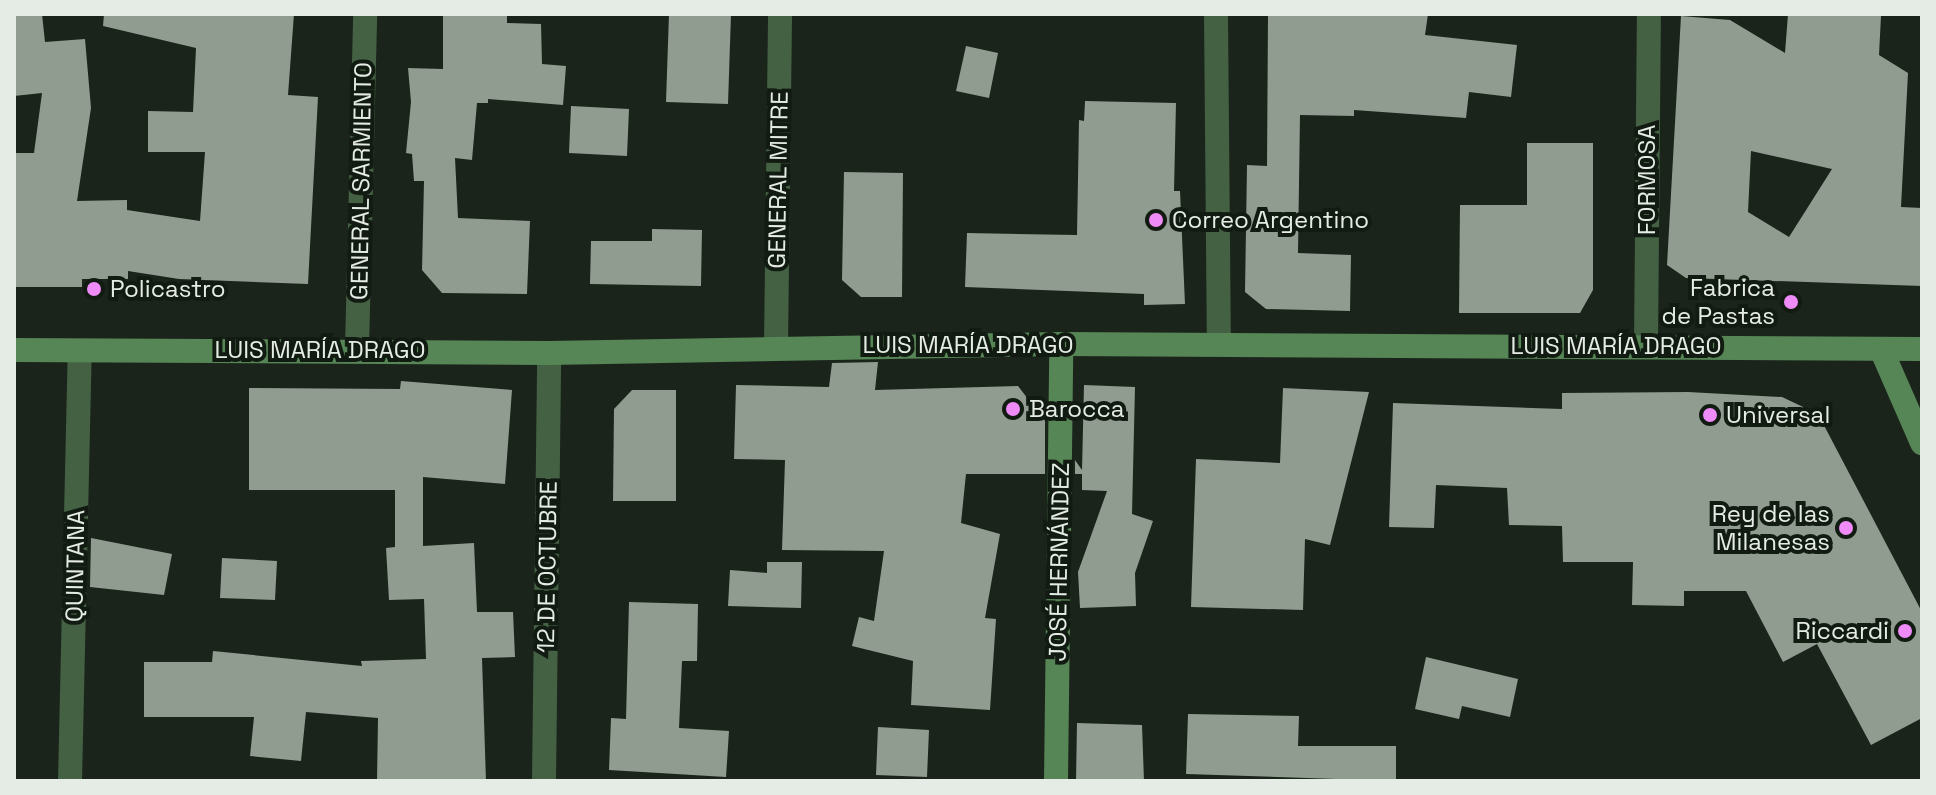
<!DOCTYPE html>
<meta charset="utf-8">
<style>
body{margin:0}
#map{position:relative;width:1936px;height:795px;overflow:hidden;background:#1b241b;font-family:"Space Grotesk",sans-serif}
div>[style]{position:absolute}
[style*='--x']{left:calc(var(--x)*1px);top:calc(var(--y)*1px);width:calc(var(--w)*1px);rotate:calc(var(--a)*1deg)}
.building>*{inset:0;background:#909c90}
.street>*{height:24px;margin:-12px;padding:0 12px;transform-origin:12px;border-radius:12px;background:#446144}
.secondary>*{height:24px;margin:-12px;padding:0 12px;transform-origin:12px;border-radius:12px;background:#568556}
.dots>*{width:22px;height:22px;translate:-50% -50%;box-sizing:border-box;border:4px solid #121b11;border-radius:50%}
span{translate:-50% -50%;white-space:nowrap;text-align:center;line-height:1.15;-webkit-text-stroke:8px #121b11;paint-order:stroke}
.street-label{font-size:24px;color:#e5ece5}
.poi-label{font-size:24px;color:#e5ece5}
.left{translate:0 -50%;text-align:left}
.right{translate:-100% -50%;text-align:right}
.frame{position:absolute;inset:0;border:16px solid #e5ece5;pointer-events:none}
</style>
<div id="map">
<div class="building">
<i style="clip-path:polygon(14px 14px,42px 14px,45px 42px,85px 39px,91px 108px,77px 201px,127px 200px,127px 210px,200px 221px,205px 152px,148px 152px,148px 111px,193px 112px,196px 48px,103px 26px,104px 14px,294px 14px,288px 95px,318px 97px,308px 284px,179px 279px,128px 271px,128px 279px,82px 279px,82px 287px,14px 287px,14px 153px,34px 153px,42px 93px,14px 96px)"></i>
<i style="clip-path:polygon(443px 14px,507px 14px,507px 23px,541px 24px,542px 64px,566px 66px,563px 105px,488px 99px,488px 103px,477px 103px,472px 160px,455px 158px,458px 218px,530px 221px,527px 294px,442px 293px,422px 270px,424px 181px,414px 181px,412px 154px,406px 153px,411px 102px,408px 68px,443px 69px)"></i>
<i style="clip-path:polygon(669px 14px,731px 14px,728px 104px,666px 102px)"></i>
<i style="clip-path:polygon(1268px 14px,1428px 14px,1425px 35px,1517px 45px,1511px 97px,1469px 92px,1466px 118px,1354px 110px,1354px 116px,1300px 115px,1298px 253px,1351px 255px,1350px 311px,1266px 309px,1245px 292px,1247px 165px,1267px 166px)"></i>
<i style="clip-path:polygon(evenodd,1788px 14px,1881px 16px,1879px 55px,1908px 73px,1901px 207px,1922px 208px,1922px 286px,1686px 278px,1667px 265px,1681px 16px,1730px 20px,1785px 53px,1788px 14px,1751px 151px,1832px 169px,1789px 237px,1748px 212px,1751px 151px)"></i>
<i style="clip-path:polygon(966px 46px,998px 53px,989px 98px,956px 91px)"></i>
<i style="clip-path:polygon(1085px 101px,1176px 103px,1174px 191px,1180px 191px,1185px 304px,1144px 305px,1144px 294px,965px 287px,967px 233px,1077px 235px,1079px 120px,1084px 121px)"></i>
<i style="clip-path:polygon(571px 106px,629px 109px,627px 156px,569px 153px)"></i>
<i style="clip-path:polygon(1527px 143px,1593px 143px,1593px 290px,1580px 313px,1459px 313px,1460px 205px,1527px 205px)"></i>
<i style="clip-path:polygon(844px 172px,903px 173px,902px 297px,861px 297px,842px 280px)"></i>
<i style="clip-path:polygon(652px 229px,702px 230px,701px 286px,590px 284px,591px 241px,652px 241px)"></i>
<i style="clip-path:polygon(878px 362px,875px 390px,1018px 386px,1045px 421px,1045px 474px,966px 474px,961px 523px,1000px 534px,985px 618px,996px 619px,990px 710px,911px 705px,913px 661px,852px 646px,859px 617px,874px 621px,884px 551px,782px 550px,785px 460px,734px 459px,736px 385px,829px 387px,832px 363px)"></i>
<i style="clip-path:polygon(401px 381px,512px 390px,505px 484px,423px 477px,423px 546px,474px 543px,477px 612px,513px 612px,515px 657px,482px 658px,486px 781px,377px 781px,378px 718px,306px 712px,301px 761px,250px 756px,254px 717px,144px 717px,144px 662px,212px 662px,213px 651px,362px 666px,361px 661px,426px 659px,424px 599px,389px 600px,386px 548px,395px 547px,395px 490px,249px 490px,249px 388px,400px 389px)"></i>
<i style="clip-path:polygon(1084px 385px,1135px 387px,1132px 514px,1153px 521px,1135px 573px,1136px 606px,1080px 608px,1078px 572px,1107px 491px,1082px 490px,1082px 474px,1075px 474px,1075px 460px,1082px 470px)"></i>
<i style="clip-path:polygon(1283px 388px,1369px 392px,1330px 545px,1305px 539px,1303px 610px,1191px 607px,1196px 459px,1280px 463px)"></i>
<i style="clip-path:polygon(632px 390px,676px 390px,676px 501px,613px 501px,614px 409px)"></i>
<i style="clip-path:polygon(1688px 392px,1782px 397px,1818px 414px,1922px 612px,1922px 718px,1871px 745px,1817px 644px,1783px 662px,1746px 591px,1684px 591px,1684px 606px,1632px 605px,1633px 562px,1563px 562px,1562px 526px,1509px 525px,1507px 488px,1436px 485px,1434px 528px,1389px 527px,1393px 403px,1562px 409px,1562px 393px)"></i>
<i style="clip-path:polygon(91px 538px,172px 554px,164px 595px,90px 587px)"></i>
<i style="clip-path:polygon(222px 558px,277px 561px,275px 600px,220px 598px)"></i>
<i style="clip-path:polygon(767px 562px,802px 562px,801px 608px,728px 606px,730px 570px,767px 573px)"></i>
<i style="clip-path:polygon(629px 602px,698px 604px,697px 661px,682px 661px,679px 728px,729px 731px,726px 777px,609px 770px,611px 718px,626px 719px)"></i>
<i style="clip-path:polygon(1426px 657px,1518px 679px,1510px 717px,1462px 706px,1459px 719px,1415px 709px)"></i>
<i style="clip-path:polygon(1188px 714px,1299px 716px,1298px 746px,1396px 746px,1396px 781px,1186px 774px)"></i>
<i style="clip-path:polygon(1077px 723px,1142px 725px,1144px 781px,1076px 781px)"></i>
<i style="clip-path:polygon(878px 727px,929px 730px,927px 777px,876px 775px)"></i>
</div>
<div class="street">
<i style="--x:1216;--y:14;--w:330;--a:89.5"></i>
<i style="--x:776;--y:346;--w:332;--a:-89.3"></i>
<i style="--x:1646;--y:346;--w:332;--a:-89.5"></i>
<i style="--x:357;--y:349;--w:335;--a:-88.6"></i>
<i style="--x:70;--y:781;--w:430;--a:-88.7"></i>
<i style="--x:544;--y:781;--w:428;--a:-89.3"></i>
</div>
<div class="secondary">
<i style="--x:1881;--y:349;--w:103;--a:66.4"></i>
<i style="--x:14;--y:350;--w:535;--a:0.32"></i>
<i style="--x:549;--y:353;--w:512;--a:-1.01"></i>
<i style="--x:1061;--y:344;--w:861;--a:0.33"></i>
<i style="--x:1056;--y:781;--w:437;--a:-89.3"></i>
</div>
<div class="dots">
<i style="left:1156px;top:220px;background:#ef8bf7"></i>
<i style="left:94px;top:289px;background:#ef8bf7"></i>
<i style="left:1791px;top:302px;background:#ef8bf7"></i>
<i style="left:1013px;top:409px;background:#ef8bf7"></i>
<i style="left:1710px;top:415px;background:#ef8bf7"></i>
<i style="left:1846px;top:528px;background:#ef8bf7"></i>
<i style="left:1905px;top:631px;background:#ef8bf7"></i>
</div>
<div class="street-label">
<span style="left:778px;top:180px;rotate:-89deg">GENERAL MITRE</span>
<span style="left:1647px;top:180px;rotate:-90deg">FORMOSA</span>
<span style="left:361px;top:181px;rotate:-89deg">GENERAL SARMIENTO</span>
<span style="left:968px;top:345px">LUIS MARÍA DRAGO</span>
<span style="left:1616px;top:346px">LUIS MARÍA DRAGO</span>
<span style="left:320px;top:350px">LUIS MARÍA DRAGO</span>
<span style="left:1059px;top:562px;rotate:-89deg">JOSÉ HERNÁNDEZ</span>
<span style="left:75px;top:566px;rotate:-89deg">QUINTANA</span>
<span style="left:547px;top:567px;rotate:-89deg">12 DE OCTUBRE</span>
</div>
<div class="poi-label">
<span class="left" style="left:1172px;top:220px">Correo Argentino</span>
<span class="right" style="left:1775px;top:302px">Fabrica<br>de Pastas</span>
<span class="left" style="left:110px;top:289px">Policastro</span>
<span class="left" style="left:1029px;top:409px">Barocca</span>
<span class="left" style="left:1726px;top:415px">Universal</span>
<span class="right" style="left:1830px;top:528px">Rey de las<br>Milanesas</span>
<span class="right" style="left:1889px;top:631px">Riccardi</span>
</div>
<div class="frame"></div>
</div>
